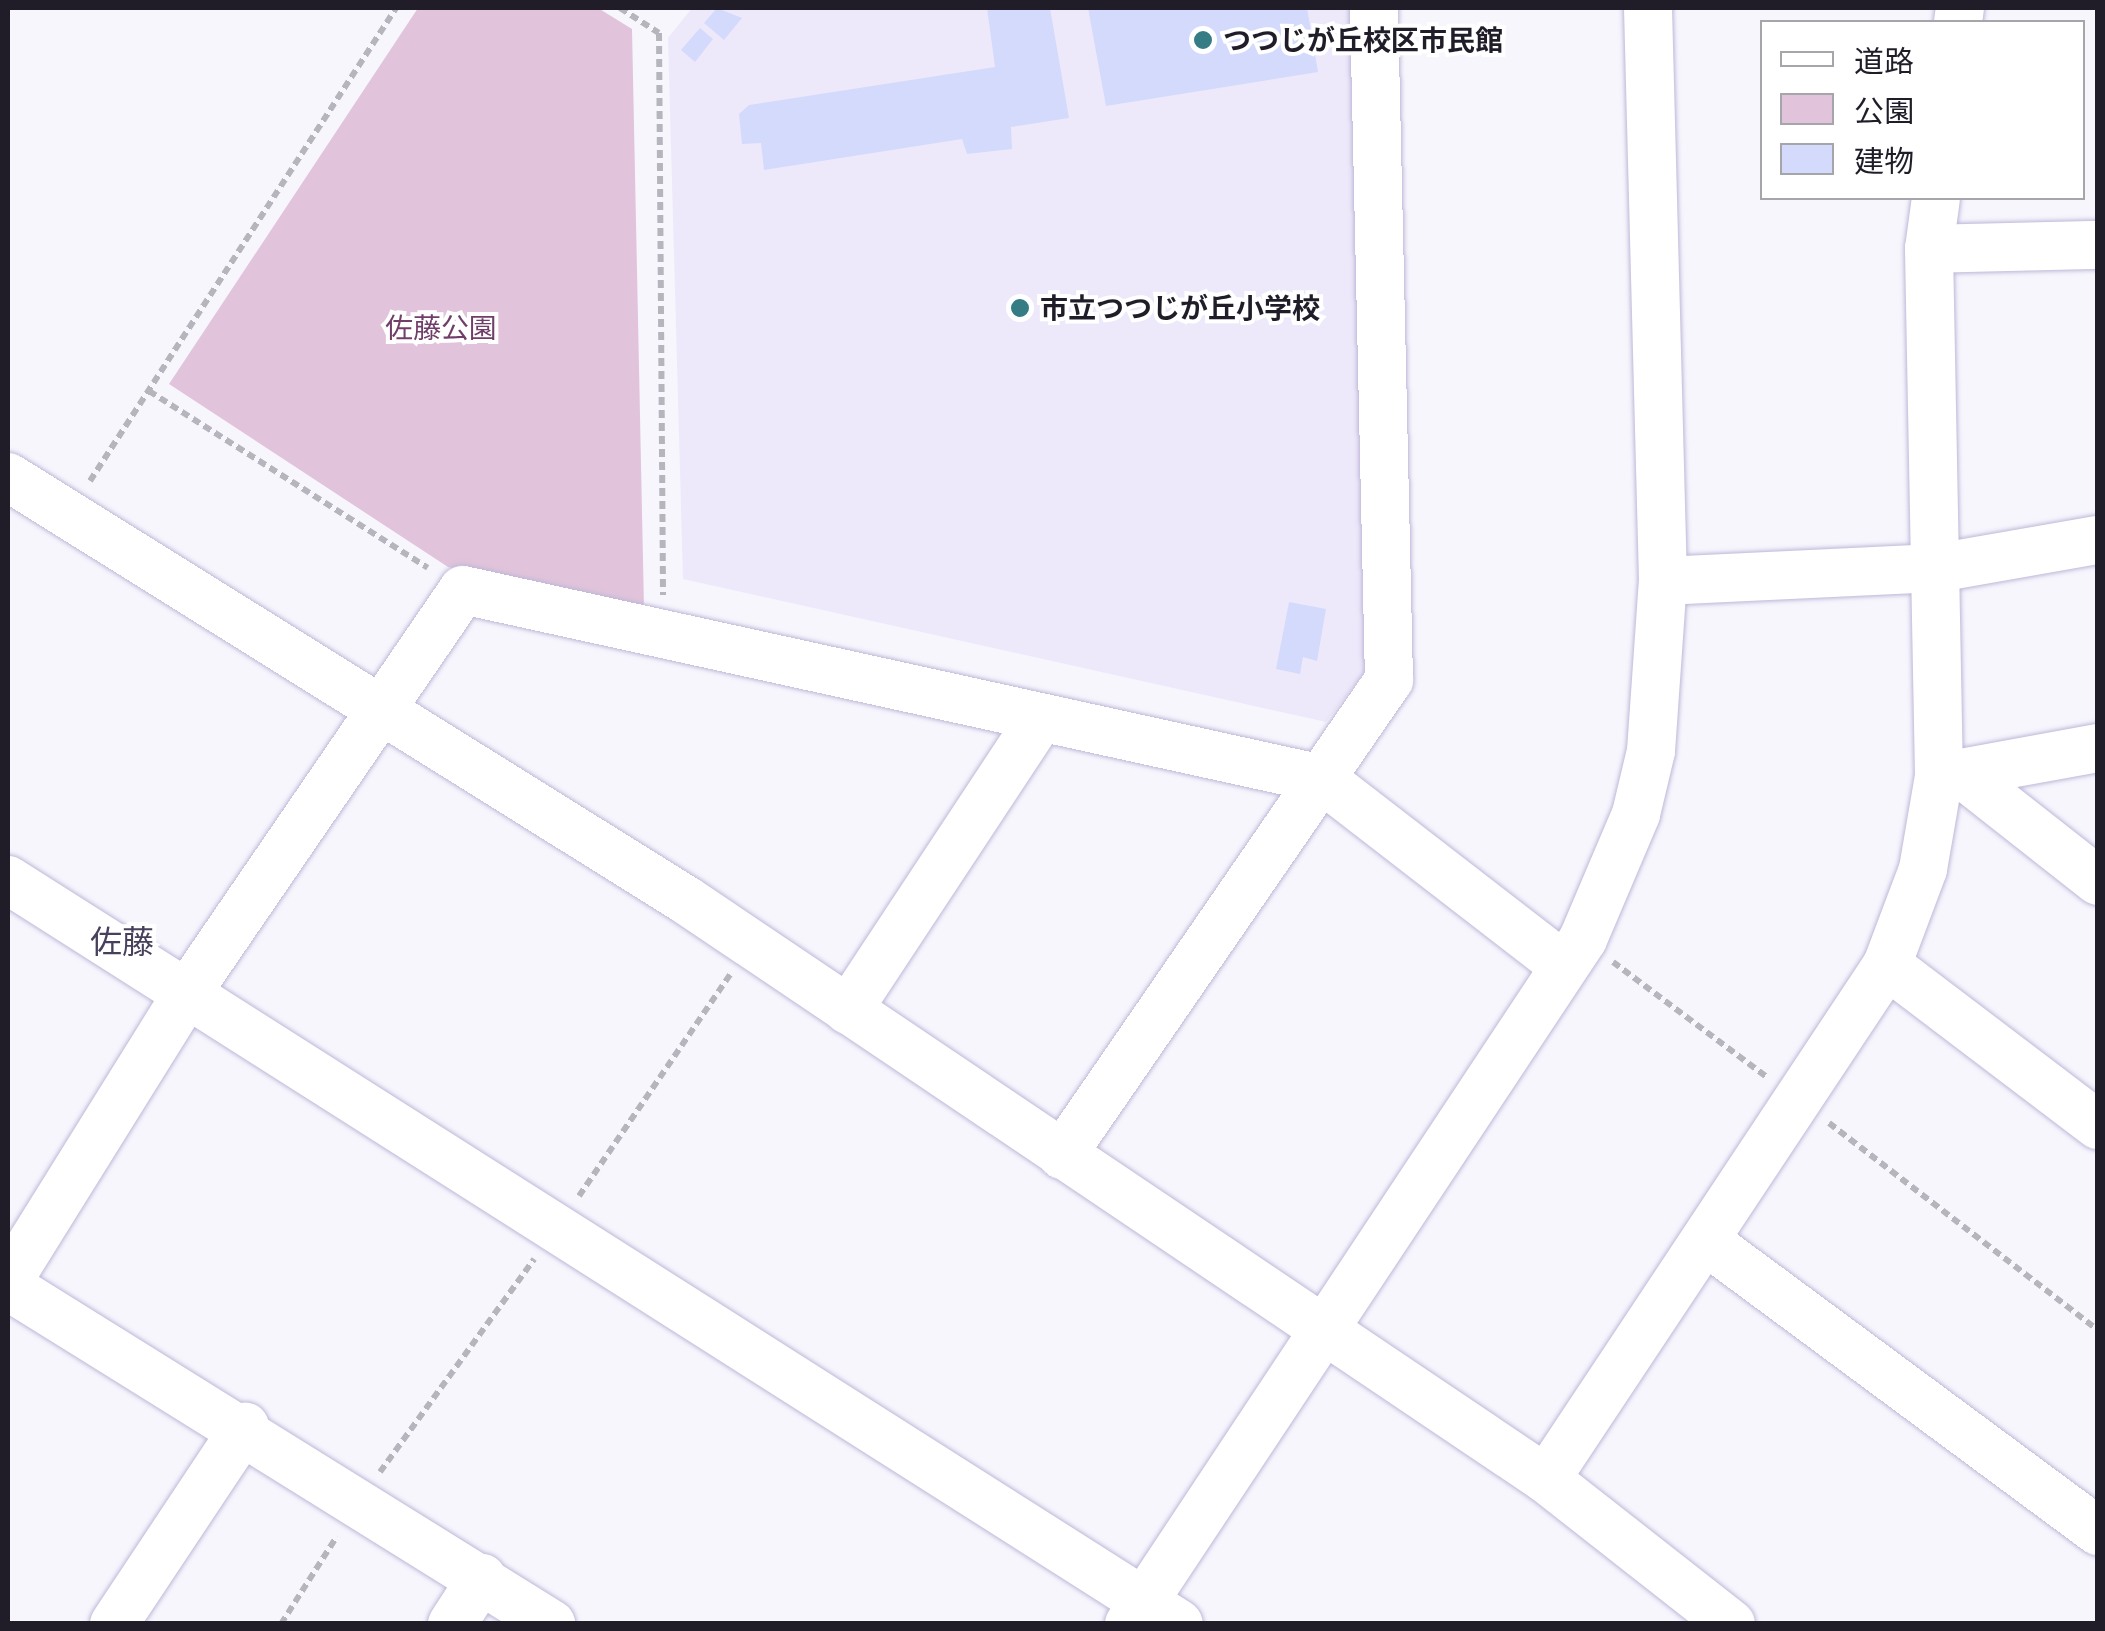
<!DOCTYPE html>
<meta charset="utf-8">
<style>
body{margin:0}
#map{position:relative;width:2105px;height:1631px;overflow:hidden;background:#f7f6fd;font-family:Inter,"Noto Sans JP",sans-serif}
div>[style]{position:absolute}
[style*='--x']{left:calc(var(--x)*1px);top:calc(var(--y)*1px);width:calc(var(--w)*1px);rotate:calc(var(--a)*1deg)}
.built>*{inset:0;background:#ede9fa}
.green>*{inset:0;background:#e1c4db}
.building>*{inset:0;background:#d4dafc}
.path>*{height:6px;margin-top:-3px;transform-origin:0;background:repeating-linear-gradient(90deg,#b6b5bd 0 8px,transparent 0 13px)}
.roads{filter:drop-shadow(0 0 2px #bfb7d8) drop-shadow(0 0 2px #bfb7d8)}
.minor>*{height:48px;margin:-24px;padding:0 24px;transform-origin:24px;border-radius:24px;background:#fff}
.dots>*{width:28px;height:28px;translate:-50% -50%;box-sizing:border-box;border:5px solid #fff;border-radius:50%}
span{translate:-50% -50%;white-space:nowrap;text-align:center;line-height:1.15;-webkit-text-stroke:8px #fff;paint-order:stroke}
.poi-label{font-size:28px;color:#201d29;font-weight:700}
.left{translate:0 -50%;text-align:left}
.park-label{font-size:28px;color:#713d69}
.quarter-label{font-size:32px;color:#473f5b}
.frame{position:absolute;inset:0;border:10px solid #201d29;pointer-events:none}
.legend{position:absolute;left:1760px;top:20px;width:325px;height:180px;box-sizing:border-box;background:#fff;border:2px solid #a6a5a9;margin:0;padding:12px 18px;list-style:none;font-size:30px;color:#201d29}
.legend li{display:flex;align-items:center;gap:20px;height:50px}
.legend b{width:50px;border:2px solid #a6a5a9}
</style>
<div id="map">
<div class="built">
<i style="clip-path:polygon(692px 8px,1357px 8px,1373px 661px,1326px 722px,683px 579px,668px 38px)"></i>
</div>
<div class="green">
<i style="clip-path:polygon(418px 8px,598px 8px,632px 29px,644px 608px,448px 567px,169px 384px)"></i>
</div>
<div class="building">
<i style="clip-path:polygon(717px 8px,742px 18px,724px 40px,704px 23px)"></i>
<i style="clip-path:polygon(987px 8px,1050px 8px,1069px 118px,1011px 127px,1012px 149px,967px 154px,962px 139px,764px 170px,761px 143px,742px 144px,739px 114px,749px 105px,995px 67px)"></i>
<i style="clip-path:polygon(1088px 8px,1307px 8px,1318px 72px,1106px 106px)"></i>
<i style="clip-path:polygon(700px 28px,713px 39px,695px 62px,681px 50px)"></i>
<i style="clip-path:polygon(1289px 602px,1326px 609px,1317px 661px,1303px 657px,1300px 674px,1276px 669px)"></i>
</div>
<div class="path">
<i style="--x:620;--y:8;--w:46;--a:32.7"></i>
<i style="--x:659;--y:33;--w:562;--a:89.59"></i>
<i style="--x:149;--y:391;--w:330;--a:32.4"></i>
<i style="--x:90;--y:481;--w:563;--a:-57.1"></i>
<i style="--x:1613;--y:962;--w:192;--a:36.8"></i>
<i style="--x:1829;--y:1123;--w:339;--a:37.6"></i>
<i style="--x:579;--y:1196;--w:268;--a:-55.7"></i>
<i style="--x:380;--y:1472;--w:263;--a:-54.1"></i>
<i style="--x:281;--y:1624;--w:104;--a:-57.5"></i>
</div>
<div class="roads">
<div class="minor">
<i style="--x:1958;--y:22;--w:14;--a:-82"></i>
<i style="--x:1929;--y:249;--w:169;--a:-1.4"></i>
<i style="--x:8;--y:477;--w:799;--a:31.96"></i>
<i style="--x:686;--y:900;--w:1037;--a:33.95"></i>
<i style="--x:1546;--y:1479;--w:235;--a:38.1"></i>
<i style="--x:1663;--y:581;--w:274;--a:-2.7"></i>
<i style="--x:1937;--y:568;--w:163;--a:-9.9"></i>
<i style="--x:1962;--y:774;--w:173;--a:38.2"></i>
<i style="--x:1944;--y:776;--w:157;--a:-10.3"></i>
<i style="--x:8;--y:880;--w:1387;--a:32.43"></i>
<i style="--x:1887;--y:965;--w:265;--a:37.2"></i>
<i style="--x:848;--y:1010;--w:349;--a:-56.6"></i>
<i style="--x:1062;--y:1155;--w:577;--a:-55.46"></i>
<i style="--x:1389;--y:680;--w:672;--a:-91.28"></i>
<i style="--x:1706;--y:1241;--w:488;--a:36.5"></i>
<i style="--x:8;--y:1281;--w:339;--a:-58.1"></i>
<i style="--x:187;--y:993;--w:488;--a:-55.6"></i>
<i style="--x:463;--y:590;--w:880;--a:12.41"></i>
<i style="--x:1322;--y:779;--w:306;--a:37.7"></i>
<i style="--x:8;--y:1286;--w:640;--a:31.9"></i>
<i style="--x:1546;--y:1479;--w:617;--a:-56.44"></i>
<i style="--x:1887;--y:965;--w:103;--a:-69.4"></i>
<i style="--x:1923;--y:869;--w:94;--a:-80.2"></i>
<i style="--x:1939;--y:776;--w:527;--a:-91.09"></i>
<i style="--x:1929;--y:249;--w:51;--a:-82.2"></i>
<i style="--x:114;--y:1624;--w:237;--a:-56.4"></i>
<i style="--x:452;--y:1624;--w:55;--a:-56.9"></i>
<i style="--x:1129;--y:1624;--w:822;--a:-56.46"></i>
<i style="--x:1583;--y:939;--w:136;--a:-67"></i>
<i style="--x:1636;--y:814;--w:65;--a:-76.6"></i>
<i style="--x:1651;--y:751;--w:170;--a:-86"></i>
<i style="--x:1663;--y:581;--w:573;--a:-91.5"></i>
</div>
</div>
<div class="dots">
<i style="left:1203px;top:40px;background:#357c85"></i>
<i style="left:1020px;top:308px;background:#357c85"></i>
</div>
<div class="poi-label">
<span class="left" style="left:1223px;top:40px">つつじが丘校区市民館</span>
<span class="left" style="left:1040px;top:308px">市立つつじが丘小学校</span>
</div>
<div class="park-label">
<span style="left:441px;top:328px">佐藤公園</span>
</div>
<div class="quarter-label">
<span style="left:122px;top:942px">佐藤</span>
</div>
<div class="frame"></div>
<ul class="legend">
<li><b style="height:12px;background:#fff"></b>道路</li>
<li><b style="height:28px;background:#e1c4db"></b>公園</li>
<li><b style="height:28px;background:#d4dafc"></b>建物</li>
</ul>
</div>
